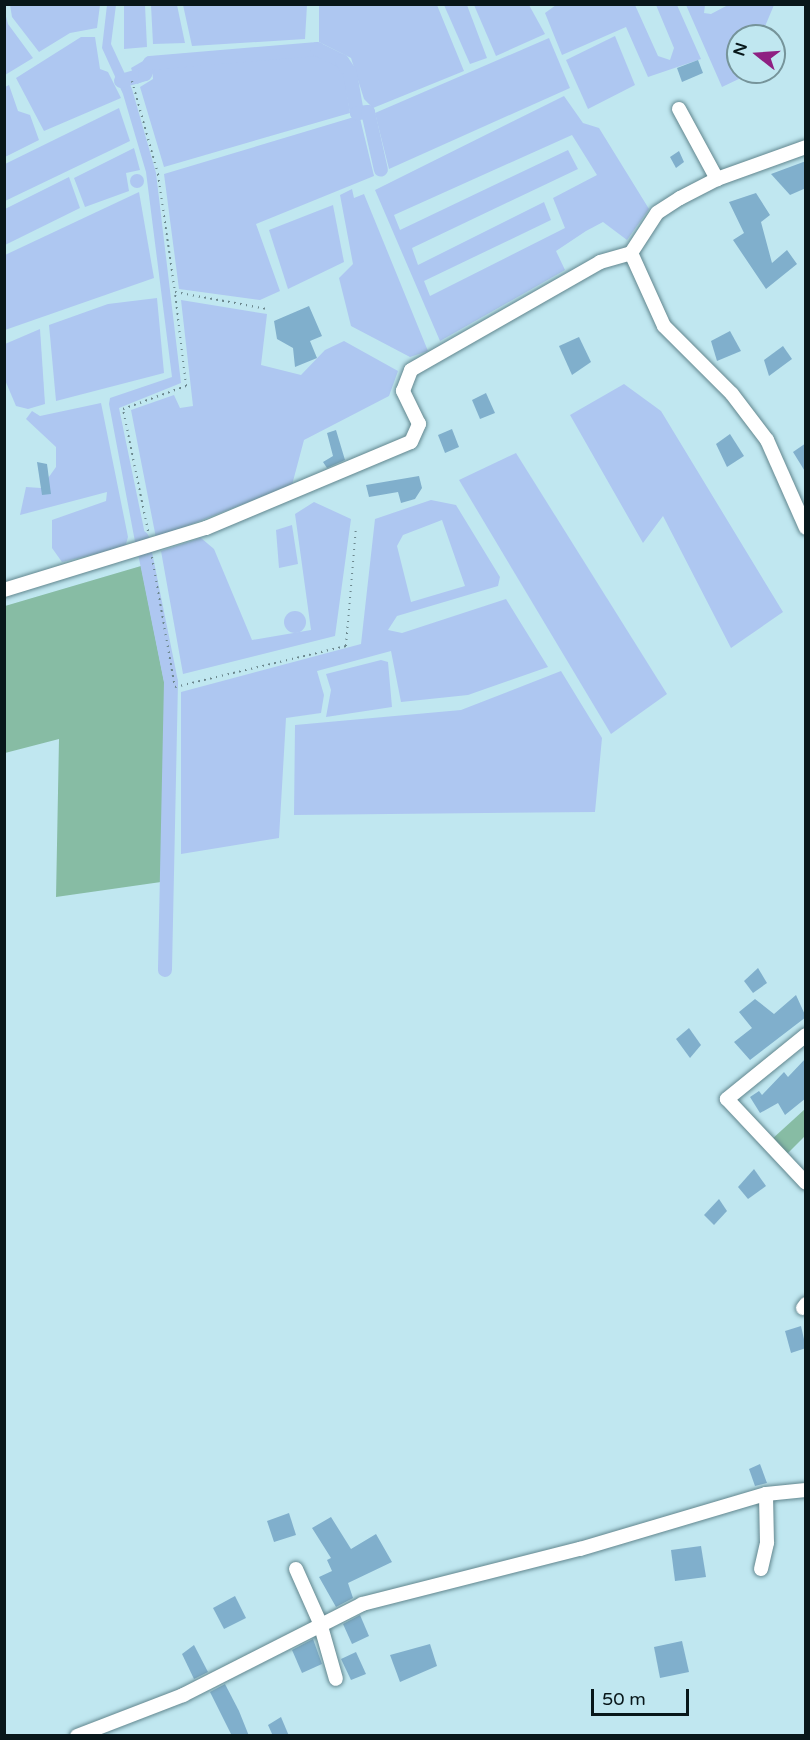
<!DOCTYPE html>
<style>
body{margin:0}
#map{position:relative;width:810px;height:1740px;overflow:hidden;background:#c0e7f0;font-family:"Varela Round",sans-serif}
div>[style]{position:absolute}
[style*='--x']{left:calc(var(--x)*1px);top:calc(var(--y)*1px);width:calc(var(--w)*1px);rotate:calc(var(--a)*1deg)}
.forest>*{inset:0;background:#87bca4}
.water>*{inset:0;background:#aec7f1}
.round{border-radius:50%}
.canal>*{height:14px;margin:-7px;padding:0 7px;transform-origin:7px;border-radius:7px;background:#aec7f1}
.building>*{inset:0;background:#80afcc}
.path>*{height:2px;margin-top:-1px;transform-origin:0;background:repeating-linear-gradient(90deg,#6c888e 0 1.5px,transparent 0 6px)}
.roads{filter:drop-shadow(0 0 2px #61868e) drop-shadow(0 0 2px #61868e)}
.minor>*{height:14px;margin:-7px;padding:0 7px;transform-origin:7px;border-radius:7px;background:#fff}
span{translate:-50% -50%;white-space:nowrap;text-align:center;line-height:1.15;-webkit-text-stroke:4.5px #c0e7f0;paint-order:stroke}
.frame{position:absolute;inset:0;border:6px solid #08171a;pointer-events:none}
.north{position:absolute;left:726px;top:24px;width:60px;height:60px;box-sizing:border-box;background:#c0e7f0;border:2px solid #76949a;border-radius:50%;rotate:287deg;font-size:16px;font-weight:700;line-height:24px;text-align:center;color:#08171a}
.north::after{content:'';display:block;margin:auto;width:21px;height:27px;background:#8e2082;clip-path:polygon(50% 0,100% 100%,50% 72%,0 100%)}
.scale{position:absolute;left:591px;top:1689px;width:98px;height:27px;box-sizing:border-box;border:3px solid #08171a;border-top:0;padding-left:8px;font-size:18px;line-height:21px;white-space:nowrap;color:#08171a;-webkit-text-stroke:4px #c0e7f0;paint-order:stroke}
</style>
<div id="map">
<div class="forest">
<i style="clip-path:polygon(141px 566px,166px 691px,161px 882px,56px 897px,59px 739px,5px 753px,5px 606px)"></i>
<i style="clip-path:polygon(805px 1109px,805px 1136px,787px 1154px,771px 1140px)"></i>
</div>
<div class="water">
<i style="clip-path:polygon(124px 4px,145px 5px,147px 47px,124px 49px)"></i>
<i style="clip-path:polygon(10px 5px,10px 4px,100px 5px,97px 28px,70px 33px,39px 52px,12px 17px)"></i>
<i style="clip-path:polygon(107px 5px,116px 5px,111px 44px,132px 89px,156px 173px,181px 383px,119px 408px,147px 544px,136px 547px,109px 404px,110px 398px,172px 377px,146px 172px,123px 94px,102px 48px)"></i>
<i style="clip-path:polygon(151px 5px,177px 5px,185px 43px,153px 44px)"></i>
<i style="clip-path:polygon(183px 5px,307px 5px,305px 39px,192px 46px)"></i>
<i style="clip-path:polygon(319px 5px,437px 5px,464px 71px,373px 108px,364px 99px,351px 58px,319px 42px)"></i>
<i style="clip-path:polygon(444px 5px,467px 5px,487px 58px,470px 64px)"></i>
<i style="clip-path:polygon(474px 5px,529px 5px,545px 34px,496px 56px)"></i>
<i style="clip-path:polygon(556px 5px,635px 5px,658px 56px,670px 60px,674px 48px,656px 5px,677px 5px,701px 59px,648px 77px,626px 27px,562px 55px,545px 13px)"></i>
<i style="clip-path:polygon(686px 5px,705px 5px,704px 13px,711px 14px,728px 5px,774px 5px,761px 36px,738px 36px,738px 72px,746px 72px,745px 76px,722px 87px)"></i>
<i style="clip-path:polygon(4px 9px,8px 24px,33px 58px,5px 75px)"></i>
<i style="clip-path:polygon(615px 36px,635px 85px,588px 109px,566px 60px)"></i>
<i style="clip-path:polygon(81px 37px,95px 37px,100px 69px,108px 72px,121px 98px,44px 131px,16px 78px)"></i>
<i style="clip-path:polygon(549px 38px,570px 88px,389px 169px,375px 113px)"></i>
<i style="clip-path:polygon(316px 54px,343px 67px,350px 113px,164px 167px,140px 87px,153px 79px,152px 69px)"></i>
<i style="clip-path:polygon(150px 57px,149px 79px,137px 84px,131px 68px)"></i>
<i style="clip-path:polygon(9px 85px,18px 111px,30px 115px,39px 140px,5px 157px,5px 87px)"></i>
<i style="clip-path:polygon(evenodd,564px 96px,583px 123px,599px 128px,649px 209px,627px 240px,603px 222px,586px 231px,556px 251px,565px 270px,440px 341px,375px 190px,564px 96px,572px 135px,597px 175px,553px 198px,565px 228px,430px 296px,424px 281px,551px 220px,544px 202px,418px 265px,412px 248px,578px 169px,568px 150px,400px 230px,394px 215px,572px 135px)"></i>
<i style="clip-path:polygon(119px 108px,130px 141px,5px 201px,5px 164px)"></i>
<i style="clip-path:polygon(354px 117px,360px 118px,374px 176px,256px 224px,280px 291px,260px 300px,179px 289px,164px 174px)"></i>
<i style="clip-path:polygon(134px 148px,140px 170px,126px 173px,129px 191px,85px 207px,74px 178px)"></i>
<i class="round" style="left:130px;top:174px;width:14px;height:14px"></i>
<i style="clip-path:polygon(69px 177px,80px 208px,5px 245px,5px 209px)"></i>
<i style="clip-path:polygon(352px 189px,354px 198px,364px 194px,428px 351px,410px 357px,351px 326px,339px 278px,353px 264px,340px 195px)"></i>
<i style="clip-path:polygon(139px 192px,154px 278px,5px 330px,5px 255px)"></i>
<i style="clip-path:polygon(333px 205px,344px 262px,288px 289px,269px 230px)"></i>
<i style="clip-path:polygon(157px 298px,164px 373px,56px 401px,49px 325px,108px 304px)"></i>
<i style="clip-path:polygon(181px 300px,267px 314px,261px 365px,301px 375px,325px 350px,344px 341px,398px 371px,389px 396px,304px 440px,292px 485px,156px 538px,131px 410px,174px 395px,180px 408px,193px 406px)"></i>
<i style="clip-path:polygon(40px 329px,45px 404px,28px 409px,16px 406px,5px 380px,5px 344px)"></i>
<i style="clip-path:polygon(624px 384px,661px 411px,783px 612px,731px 648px,663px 516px,643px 543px,570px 415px)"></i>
<i style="clip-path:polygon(101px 403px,128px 537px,125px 547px,62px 562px,52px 548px,52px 520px,106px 501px,107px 492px,20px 515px,26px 487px,41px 488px,56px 467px,56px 447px,26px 419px,32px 411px,40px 416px)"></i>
<i style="clip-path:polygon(516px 453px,667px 694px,611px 734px,459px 480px)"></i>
<i style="clip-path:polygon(evenodd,431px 500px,456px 505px,500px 577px,498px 586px,397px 616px,388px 630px,402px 633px,506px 599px,548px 667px,468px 695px,401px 702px,391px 651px,317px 671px,324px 695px,321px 713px,286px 718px,279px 838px,181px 854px,181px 692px,361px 644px,375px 519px,431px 500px,442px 520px,465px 586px,411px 602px,397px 546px,403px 535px,442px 520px)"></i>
<i style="clip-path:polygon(314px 502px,351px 519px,335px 636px,183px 674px,161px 551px,201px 538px,214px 549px,252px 640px,311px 630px,295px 514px)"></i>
<i style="clip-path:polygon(292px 525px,298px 564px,279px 568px,276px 530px)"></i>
<i class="round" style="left:284px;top:611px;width:22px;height:22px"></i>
<i style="clip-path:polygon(381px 660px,388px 662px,392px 707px,326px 717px,331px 690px,326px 674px)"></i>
<i style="clip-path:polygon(561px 671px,602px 738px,595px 812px,294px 815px,295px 725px,461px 710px)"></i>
</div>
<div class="canal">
<i style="--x:121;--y:81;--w:25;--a:-16"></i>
<i style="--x:145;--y:74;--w:12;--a:-66"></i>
<i style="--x:150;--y:63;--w:168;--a:-4.8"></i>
<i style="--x:317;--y:49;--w:28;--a:26"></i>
<i style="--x:342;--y:61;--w:14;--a:56"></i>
<i style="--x:350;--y:73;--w:41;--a:80.1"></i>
<i style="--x:357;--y:113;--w:11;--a:-5"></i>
<i style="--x:368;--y:112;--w:59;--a:77.4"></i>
<i style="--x:142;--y:538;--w:147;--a:78.6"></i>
<i style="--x:171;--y:682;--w:288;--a:91.2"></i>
</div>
<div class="building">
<i style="clip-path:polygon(698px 60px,703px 73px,682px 82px,677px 68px)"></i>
<i style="clip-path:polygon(679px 151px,684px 162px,676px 168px,670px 157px)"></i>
<i style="clip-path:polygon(806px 161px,806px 188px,790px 195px,771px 174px)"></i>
<i style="clip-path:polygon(756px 193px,770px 215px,761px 222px,772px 263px,787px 250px,797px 264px,766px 289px,733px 240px,744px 233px,729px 202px)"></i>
<i style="clip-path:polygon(309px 306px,322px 336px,310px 341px,317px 358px,295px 367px,293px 348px,277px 339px,274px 321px)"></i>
<i style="clip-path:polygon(730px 331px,741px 351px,717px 361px,711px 341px)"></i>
<i style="clip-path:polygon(579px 337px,591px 362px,572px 375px,559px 346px)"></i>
<i style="clip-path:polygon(783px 346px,792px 359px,769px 376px,764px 360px)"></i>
<i style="clip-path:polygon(486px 393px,495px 413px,480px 419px,472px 400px)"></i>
<i style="clip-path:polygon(452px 429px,459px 447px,445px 453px,438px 435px)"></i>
<i style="clip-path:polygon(336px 430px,345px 460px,327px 468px,323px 462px,333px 456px,327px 433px)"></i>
<i style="clip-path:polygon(730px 434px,744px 456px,727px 467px,716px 444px)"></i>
<i style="clip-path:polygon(806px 443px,806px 473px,793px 452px)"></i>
<i style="clip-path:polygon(37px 462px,47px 464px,51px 494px,42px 495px)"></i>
<i style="clip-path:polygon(419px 476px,422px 488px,415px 499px,401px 503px,398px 492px,369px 497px,366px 485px)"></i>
<i style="clip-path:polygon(758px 968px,767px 983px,753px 993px,744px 981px)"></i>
<i style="clip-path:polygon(796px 995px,806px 1017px,750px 1060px,734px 1042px,752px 1028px,739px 1012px,755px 999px,774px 1014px)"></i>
<i style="clip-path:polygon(689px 1028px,701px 1045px,690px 1058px,676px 1039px)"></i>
<i style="clip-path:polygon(806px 1058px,806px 1098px,785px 1115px,778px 1103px,760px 1113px,750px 1097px,759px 1091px,762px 1095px,784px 1072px,788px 1077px)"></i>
<i style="clip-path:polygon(754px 1169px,766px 1186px,748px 1199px,738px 1187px)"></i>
<i style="clip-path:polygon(719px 1199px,727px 1211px,714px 1225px,704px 1215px)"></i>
<i style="clip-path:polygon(801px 1326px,806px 1348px,791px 1353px,785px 1331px)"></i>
<i style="clip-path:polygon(760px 1464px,767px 1483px,755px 1486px,749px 1469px)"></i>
<i style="clip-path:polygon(289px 1513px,296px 1535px,274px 1542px,267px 1521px)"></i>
<i style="clip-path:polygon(331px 1517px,351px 1549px,376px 1534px,392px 1562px,348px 1583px,353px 1598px,336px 1607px,319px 1577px,332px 1571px,327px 1560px,331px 1558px,312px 1528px)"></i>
<i style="clip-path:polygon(701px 1546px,706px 1577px,675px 1581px,671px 1550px)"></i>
<i style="clip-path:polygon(235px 1596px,246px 1618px,224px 1629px,213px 1608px)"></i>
<i style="clip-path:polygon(360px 1615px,369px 1636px,352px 1644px,343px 1624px)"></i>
<i style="clip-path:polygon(313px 1639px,322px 1664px,302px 1673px,292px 1650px)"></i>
<i style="clip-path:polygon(682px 1641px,689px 1672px,660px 1678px,654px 1647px)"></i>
<i style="clip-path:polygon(430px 1644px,437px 1666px,400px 1682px,390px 1655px)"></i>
<i style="clip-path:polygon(194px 1645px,208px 1672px,194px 1679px,182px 1654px)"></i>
<i style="clip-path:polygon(356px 1652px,366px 1674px,351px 1680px,341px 1659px)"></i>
<i style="clip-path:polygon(225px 1684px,239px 1711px,249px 1736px,232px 1736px,210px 1692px)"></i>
<i style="clip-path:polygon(281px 1717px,289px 1736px,273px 1736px,268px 1725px)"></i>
</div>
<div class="path">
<i style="--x:132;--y:81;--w:97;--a:74.4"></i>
<i style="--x:158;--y:174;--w:119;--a:81.8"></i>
<i style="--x:148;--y:531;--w:125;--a:-101.6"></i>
<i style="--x:123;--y:409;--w:67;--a:-20.1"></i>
<i style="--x:186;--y:386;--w:95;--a:-96.7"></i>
<i style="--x:175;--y:292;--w:95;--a:10.4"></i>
<i style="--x:152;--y:557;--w:132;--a:80"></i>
<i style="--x:175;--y:687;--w:176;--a:-13.5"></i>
<i style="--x:346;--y:646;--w:118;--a:-85.2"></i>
</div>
<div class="roads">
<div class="minor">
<i style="--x:679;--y:109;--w:80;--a:61.5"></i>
<i style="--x:806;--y:147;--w:95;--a:160.2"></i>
<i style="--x:717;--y:179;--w:42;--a:152.8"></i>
<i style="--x:680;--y:198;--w:27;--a:147"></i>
<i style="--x:657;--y:213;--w:48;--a:123"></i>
<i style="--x:631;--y:253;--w:80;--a:65.7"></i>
<i style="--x:664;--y:326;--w:96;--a:45"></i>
<i style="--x:732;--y:394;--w:58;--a:52.7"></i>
<i style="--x:767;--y:440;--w:96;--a:66.1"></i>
<i style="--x:4;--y:590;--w:211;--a:-17.1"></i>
<i style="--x:206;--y:528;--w:222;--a:-22.8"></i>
<i style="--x:411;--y:442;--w:20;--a:-66"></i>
<i style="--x:419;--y:424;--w:37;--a:-116"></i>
<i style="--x:403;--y:391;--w:22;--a:-69"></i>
<i style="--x:411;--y:370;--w:218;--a:-29.7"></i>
<i style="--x:600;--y:262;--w:32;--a:-16"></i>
<i style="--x:806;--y:1035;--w:102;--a:141"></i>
<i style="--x:727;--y:1099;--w:115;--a:46.8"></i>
<i style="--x:803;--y:1308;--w:5;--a:-53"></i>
<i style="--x:296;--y:1569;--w:59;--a:66"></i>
<i style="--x:320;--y:1623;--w:58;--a:74.1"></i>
<i style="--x:761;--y:1569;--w:27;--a:-77"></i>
<i style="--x:767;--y:1543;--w:49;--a:-91.2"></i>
<i style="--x:77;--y:1736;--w:114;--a:-21.1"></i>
<i style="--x:183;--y:1695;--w:201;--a:-26.9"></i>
<i style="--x:362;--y:1604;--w:225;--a:-14.2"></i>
<i style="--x:580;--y:1549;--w:194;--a:-16.5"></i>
<i style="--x:766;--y:1494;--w:40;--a:-5.7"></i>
</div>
</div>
<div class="frame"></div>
<div class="north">N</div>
<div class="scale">50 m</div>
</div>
